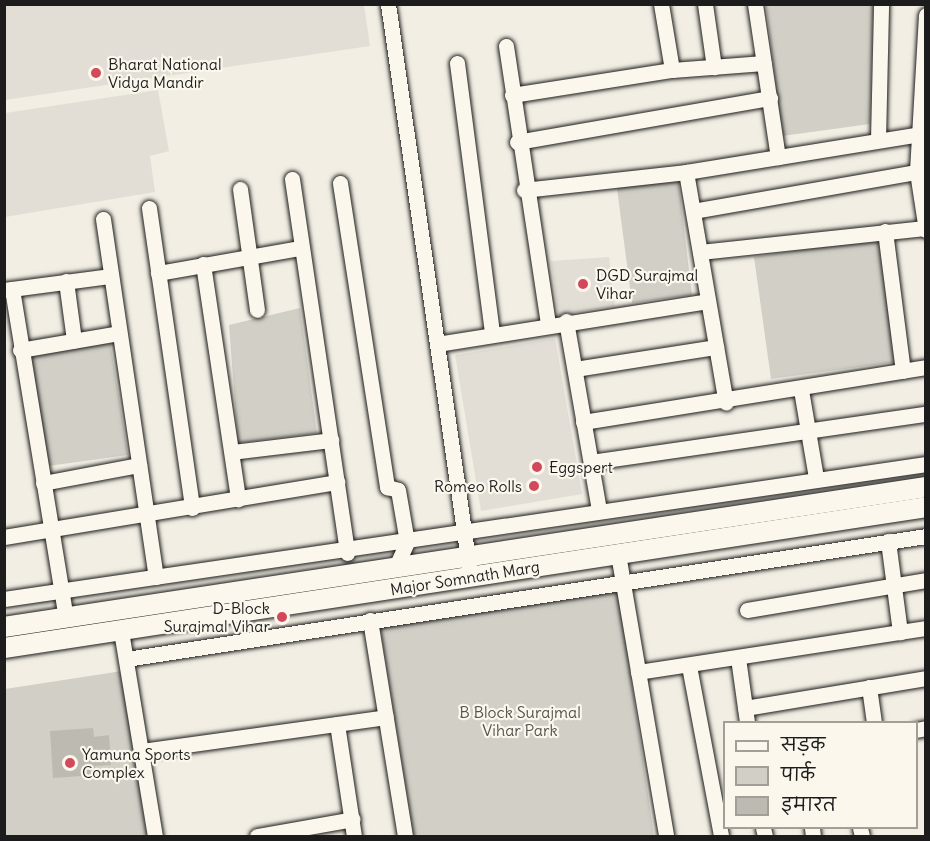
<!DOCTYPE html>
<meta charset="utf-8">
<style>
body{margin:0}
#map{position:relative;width:930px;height:841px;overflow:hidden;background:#f2eee4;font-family:Delius,"Playpen Sans Deva",sans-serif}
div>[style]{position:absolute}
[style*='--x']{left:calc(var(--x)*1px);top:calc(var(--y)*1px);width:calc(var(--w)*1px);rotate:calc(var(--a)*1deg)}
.built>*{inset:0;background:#e2ded5}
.green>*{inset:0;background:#d2cfc6}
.building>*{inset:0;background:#bdbab1}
.roads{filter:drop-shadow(0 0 2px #1c1c1c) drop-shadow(0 0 2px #1c1c1c)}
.minor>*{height:15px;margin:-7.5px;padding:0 7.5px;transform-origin:7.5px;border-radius:7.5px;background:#fbf7ec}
.major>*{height:20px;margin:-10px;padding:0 10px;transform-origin:10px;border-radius:10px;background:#fbf7ec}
.dots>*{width:16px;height:16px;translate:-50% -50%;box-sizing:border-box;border:3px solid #fbf7ec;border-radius:50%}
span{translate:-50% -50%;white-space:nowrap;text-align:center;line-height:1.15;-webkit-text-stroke:4.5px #fbf7ec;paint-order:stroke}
.poi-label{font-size:16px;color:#1c1c1c}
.left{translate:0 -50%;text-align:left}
.right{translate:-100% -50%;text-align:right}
.street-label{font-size:16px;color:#1c1c1c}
.park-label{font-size:16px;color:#53524f}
.frame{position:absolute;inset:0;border:6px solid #1c1c1c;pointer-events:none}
.legend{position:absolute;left:723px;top:721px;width:195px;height:108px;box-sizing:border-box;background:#fbf7ec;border:2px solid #a29f99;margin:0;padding:8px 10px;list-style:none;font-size:18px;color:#1c1c1c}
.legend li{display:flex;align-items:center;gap:12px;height:30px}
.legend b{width:30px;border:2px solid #a29f99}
</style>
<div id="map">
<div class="built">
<i style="clip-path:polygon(4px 5px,364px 5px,370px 46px,5px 100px)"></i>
<i style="clip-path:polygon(158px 90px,169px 151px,150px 156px,155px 192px,5px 217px,5px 113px)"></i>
<i style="clip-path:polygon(609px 257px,615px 306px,558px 315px,551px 261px)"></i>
<i style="clip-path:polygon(555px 338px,582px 494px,481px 511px,455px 355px)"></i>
</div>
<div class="green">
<i style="clip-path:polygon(766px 5px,873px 5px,870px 124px,782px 136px)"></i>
<i style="clip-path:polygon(677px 170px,692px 295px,632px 303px,616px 181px)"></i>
<i style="clip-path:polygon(878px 239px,895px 362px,771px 379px,754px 257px)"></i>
<i style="clip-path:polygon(300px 308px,317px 433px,238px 443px,229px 325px)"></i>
<i style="clip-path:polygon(109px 335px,128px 455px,41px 467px,28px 347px)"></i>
<i style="clip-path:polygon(618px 590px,654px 836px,414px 836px,380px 626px)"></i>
<i style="clip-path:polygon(122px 671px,147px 836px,5px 836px,5px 689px)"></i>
</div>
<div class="building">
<i style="clip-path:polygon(93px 728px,94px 737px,109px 735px,111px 765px,95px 766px,96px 775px,53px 778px,50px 731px)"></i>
</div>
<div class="roads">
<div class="minor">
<i style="--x:388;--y:4;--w:568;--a:81.8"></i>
<i style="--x:661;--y:4;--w:67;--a:80.5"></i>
<i style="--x:705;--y:4;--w:64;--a:81.9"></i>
<i style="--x:755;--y:4;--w:155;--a:81.5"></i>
<i style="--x:926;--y:15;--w:157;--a:93.3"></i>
<i style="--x:917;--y:172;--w:59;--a:81.2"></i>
<i style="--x:506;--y:46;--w:280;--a:81.4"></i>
<i style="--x:457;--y:63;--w:271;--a:82.6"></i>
<i style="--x:512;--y:95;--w:162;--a:-8.9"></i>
<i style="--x:672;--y:70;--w:92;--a:-4.4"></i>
<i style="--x:878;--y:140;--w:136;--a:-88.7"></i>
<i style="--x:517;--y:142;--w:257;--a:-9.9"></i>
<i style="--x:686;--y:172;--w:234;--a:80.2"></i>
<i style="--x:292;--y:179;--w:378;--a:81.6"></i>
<i style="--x:340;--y:183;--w:308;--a:81.2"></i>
<i style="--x:387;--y:487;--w:11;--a:15"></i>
<i style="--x:398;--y:490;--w:53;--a:80.2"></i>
<i style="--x:407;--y:542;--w:27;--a:114"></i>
<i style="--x:240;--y:189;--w:122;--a:82"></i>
<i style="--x:524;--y:190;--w:163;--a:-6.3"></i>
<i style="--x:686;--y:172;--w:243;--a:-9.2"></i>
<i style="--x:149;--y:208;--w:303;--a:81.8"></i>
<i style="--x:693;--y:211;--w:227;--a:-9.9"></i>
<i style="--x:103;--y:219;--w:362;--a:81.6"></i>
<i style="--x:885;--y:231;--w:141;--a:82.7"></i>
<i style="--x:700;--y:252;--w:226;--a:-6.1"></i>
<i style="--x:203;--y:264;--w:238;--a:81.5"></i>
<i style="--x:158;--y:273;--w:144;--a:-10"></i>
<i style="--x:66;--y:281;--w:60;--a:82.3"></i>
<i style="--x:12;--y:289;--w:333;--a:80.7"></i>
<i style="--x:4;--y:290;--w:108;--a:-7.5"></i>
<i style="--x:566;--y:321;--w:193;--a:80.1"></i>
<i style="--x:437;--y:344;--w:274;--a:-9"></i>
<i style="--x:20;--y:350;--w:100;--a:-9.7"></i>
<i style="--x:575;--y:369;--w:143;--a:-8.9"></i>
<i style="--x:801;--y:390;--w:89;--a:80.3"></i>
<i style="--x:583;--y:422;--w:347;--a:-9.1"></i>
<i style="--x:232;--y:452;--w:100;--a:-6.9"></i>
<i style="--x:591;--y:462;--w:338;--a:-8.2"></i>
<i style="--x:43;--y:483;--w:98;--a:-10.6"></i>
<i style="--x:4;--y:537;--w:338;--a:-9.4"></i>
<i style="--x:888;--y:541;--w:92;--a:82.5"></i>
<i style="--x:618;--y:554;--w:286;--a:80.3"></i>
<i style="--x:4;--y:599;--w:932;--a:-8.33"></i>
<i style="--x:747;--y:610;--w:181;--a:-9.5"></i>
<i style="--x:370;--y:620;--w:219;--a:80.8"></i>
<i style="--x:121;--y:631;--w:208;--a:80.6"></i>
<i style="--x:738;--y:658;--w:65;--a:82"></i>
<i style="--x:126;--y:659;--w:809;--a:-8.74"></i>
<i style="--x:689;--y:666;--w:173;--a:79.3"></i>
<i style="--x:638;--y:672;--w:291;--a:-8.7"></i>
<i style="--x:869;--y:687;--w:35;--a:82"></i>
<i style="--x:745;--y:708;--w:183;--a:-9.4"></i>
<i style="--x:337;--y:724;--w:113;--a:81.4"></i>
<i style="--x:916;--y:730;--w:10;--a:-11"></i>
<i style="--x:142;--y:751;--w:246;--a:-7.9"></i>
<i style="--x:763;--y:828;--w:8;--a:76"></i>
<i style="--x:812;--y:828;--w:8;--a:83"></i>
<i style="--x:860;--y:828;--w:8;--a:76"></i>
<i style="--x:257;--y:836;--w:97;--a:-10"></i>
</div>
<div class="major">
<i style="--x:4;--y:627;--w:933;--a:-8.63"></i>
<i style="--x:4;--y:648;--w:933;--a:-8.69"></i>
</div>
</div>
<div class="dots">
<i style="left:96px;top:73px;background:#d1495b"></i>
<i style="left:583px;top:284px;background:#d1495b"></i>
<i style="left:537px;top:467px;background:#d1495b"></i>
<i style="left:534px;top:486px;background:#d1495b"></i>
<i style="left:282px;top:617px;background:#d1495b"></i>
<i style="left:70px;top:763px;background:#d1495b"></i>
</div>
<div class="poi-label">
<span class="left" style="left:108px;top:73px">Bharat National<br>Vidya Mandir</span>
<span class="left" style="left:596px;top:284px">DGD Surajmal<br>Vihar</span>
<span class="left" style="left:549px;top:467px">Eggspert</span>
<span class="right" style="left:522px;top:486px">Romeo Rolls</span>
<span class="right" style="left:270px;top:617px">D-Block<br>Surajmal Vihar</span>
<span class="left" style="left:82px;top:763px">Yamuna Sports<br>Complex</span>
</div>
<div class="street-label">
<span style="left:465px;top:578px;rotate:-9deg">Major Somnath Marg</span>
</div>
<div class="park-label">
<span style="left:520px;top:721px">B Block Surajmal<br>Vihar Park</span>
</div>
<div class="frame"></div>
<ul class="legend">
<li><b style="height:8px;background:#fbf7ec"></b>सड़क</li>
<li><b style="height:16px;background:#d2cfc6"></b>पार्क</li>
<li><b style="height:16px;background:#bdbab1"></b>इमारत</li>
</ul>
</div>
